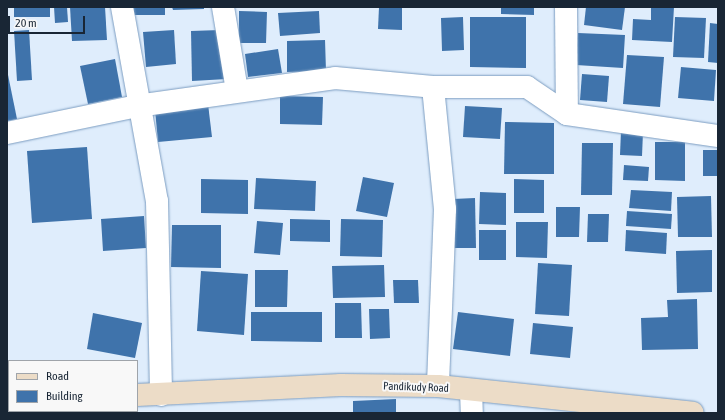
<!DOCTYPE html>
<style>
body{margin:0}
#map{position:relative;width:725px;height:420px;overflow:hidden;background:#dfedfc;font-family:"Asap Condensed",sans-serif}
div>[style]{position:absolute}
[style*='--x']{left:calc(var(--x)*1px);top:calc(var(--y)*1px);width:calc(var(--w)*1px);rotate:calc(var(--a)*1deg)}
.building>*{inset:0;background:#3f73ab}
.roads{filter:drop-shadow(0 0 1px #7c9dc1) drop-shadow(0 0 1px #7c9dc1)}
.street>*{height:22px;margin:-11px;padding:0 11px;transform-origin:11px;border-radius:11px;background:#fff}
.secondary>*{height:22px;margin:-11px;padding:0 11px;transform-origin:11px;border-radius:11px;background:#ecdcc7}
span{translate:-50% -50%;white-space:nowrap;text-align:center;line-height:1.15;-webkit-text-stroke:4px #f8f8f8;paint-order:stroke}
.street-label{font-size:11px;color:#192635}
.frame{position:absolute;inset:0;border:8px solid #192635;pointer-events:none}
.legend{position:absolute;left:8px;top:360px;width:130px;height:52px;box-sizing:border-box;background:#f8f8f8;border:1px solid #9fa4aa;margin:0;padding:5px 7px;list-style:none;font-size:12px;color:#192635}
.legend li{display:flex;align-items:center;gap:8px;height:20px}
.legend b{width:20px;border:1px solid #9fa4aa}
.scale{position:absolute;left:8px;top:16px;width:77px;height:18px;box-sizing:border-box;border:2px solid #192635;border-top:0;padding-left:5px;font-size:12px;line-height:14px;white-space:nowrap;color:#192635;-webkit-text-stroke:3px #f8f8f8;paint-order:stroke}
</style>
<div id="map">
<div class="building">
<i style="clip-path:polygon(14px 7px,50px 7px,50px 17px,14px 17px)"></i>
<i style="clip-path:polygon(54px 7px,67px 7px,68px 22px,55px 23px)"></i>
<i style="clip-path:polygon(70px 7px,105px 7px,107px 40px,72px 41px)"></i>
<i style="clip-path:polygon(127px 7px,165px 7px,165px 15px,127px 15px)"></i>
<i style="clip-path:polygon(172px 7px,204px 7px,204px 9px,173px 10px)"></i>
<i style="clip-path:polygon(379px 7px,402px 7px,402px 30px,378px 29px)"></i>
<i style="clip-path:polygon(501px 7px,534px 7px,534px 15px,501px 14px)"></i>
<i style="clip-path:polygon(586px 7px,625px 7px,622px 30px,584px 25px)"></i>
<i style="clip-path:polygon(651px 7px,674px 7px,672px 42px,632px 40px,633px 19px,651px 20px)"></i>
<i style="clip-path:polygon(239px 11px,267px 12px,266px 43px,239px 43px)"></i>
<i style="clip-path:polygon(319px 11px,320px 33px,280px 36px,278px 13px)"></i>
<i style="clip-path:polygon(463px 17px,464px 50px,442px 51px,441px 18px)"></i>
<i style="clip-path:polygon(470px 17px,526px 17px,526px 68px,470px 67px)"></i>
<i style="clip-path:polygon(675px 17px,706px 18px,704px 58px,673px 57px)"></i>
<i style="clip-path:polygon(710px 23px,718px 24px,718px 63px,708px 62px)"></i>
<i style="clip-path:polygon(29px 30px,32px 80px,17px 81px,14px 31px)"></i>
<i style="clip-path:polygon(174px 30px,176px 64px,146px 67px,143px 32px)"></i>
<i style="clip-path:polygon(220px 30px,227px 79px,192px 81px,191px 31px)"></i>
<i style="clip-path:polygon(578px 33px,625px 35px,623px 68px,576px 65px)"></i>
<i style="clip-path:polygon(325px 40px,326px 71px,287px 72px,287px 41px)"></i>
<i style="clip-path:polygon(278px 49px,282px 73px,248px 77px,245px 54px)"></i>
<i style="clip-path:polygon(627px 55px,664px 57px,660px 107px,623px 104px)"></i>
<i style="clip-path:polygon(115px 59px,122px 97px,88px 104px,80px 66px)"></i>
<i style="clip-path:polygon(681px 67px,716px 70px,714px 101px,678px 98px)"></i>
<i style="clip-path:polygon(7px 70px,17px 119px,7px 121px)"></i>
<i style="clip-path:polygon(582px 74px,609px 76px,607px 102px,580px 100px)"></i>
<i style="clip-path:polygon(280px 96px,323px 97px,322px 125px,280px 124px)"></i>
<i style="clip-path:polygon(208px 104px,212px 137px,158px 142px,155px 110px)"></i>
<i style="clip-path:polygon(465px 106px,502px 108px,500px 139px,463px 137px)"></i>
<i style="clip-path:polygon(505px 122px,554px 123px,554px 174px,504px 174px)"></i>
<i style="clip-path:polygon(621px 131px,643px 132px,642px 156px,620px 155px)"></i>
<i style="clip-path:polygon(655px 142px,685px 142px,685px 181px,655px 180px)"></i>
<i style="clip-path:polygon(582px 143px,613px 143px,612px 195px,581px 195px)"></i>
<i style="clip-path:polygon(87px 147px,92px 219px,32px 223px,27px 151px)"></i>
<i style="clip-path:polygon(703px 150px,718px 150px,718px 176px,703px 176px)"></i>
<i style="clip-path:polygon(624px 165px,649px 167px,648px 181px,623px 180px)"></i>
<i style="clip-path:polygon(363px 177px,394px 183px,387px 217px,356px 211px)"></i>
<i style="clip-path:polygon(256px 178px,316px 181px,315px 211px,254px 209px)"></i>
<i style="clip-path:polygon(201px 179px,248px 180px,248px 214px,201px 213px)"></i>
<i style="clip-path:polygon(514px 179px,544px 180px,544px 213px,514px 213px)"></i>
<i style="clip-path:polygon(631px 190px,672px 192px,671px 211px,629px 208px)"></i>
<i style="clip-path:polygon(480px 192px,506px 193px,506px 225px,479px 224px)"></i>
<i style="clip-path:polygon(711px 196px,712px 237px,678px 237px,677px 197px)"></i>
<i style="clip-path:polygon(475px 198px,476px 248px,454px 248px,453px 199px)"></i>
<i style="clip-path:polygon(556px 207px,580px 207px,579px 237px,556px 237px)"></i>
<i style="clip-path:polygon(627px 211px,672px 214px,671px 229px,626px 226px)"></i>
<i style="clip-path:polygon(588px 214px,609px 214px,608px 242px,587px 242px)"></i>
<i style="clip-path:polygon(144px 216px,146px 248px,103px 251px,101px 219px)"></i>
<i style="clip-path:polygon(290px 219px,330px 220px,330px 242px,290px 241px)"></i>
<i style="clip-path:polygon(341px 219px,383px 220px,382px 257px,340px 256px)"></i>
<i style="clip-path:polygon(257px 221px,283px 223px,280px 255px,254px 253px)"></i>
<i style="clip-path:polygon(516px 222px,548px 222px,547px 258px,516px 257px)"></i>
<i style="clip-path:polygon(172px 225px,221px 225px,221px 268px,171px 267px)"></i>
<i style="clip-path:polygon(479px 230px,506px 230px,506px 260px,479px 260px)"></i>
<i style="clip-path:polygon(626px 230px,667px 233px,666px 254px,625px 251px)"></i>
<i style="clip-path:polygon(712px 250px,712px 292px,677px 293px,676px 251px)"></i>
<i style="clip-path:polygon(538px 263px,572px 265px,569px 316px,535px 314px)"></i>
<i style="clip-path:polygon(384px 265px,385px 297px,333px 298px,332px 266px)"></i>
<i style="clip-path:polygon(255px 270px,288px 270px,287px 307px,255px 307px)"></i>
<i style="clip-path:polygon(201px 271px,248px 274px,244px 335px,197px 331px)"></i>
<i style="clip-path:polygon(393px 280px,418px 280px,419px 303px,394px 303px)"></i>
<i style="clip-path:polygon(697px 299px,698px 349px,642px 350px,641px 318px,668px 317px,667px 300px)"></i>
<i style="clip-path:polygon(335px 303px,361px 303px,362px 338px,335px 338px)"></i>
<i style="clip-path:polygon(369px 309px,389px 309px,390px 338px,370px 339px)"></i>
<i style="clip-path:polygon(251px 312px,322px 312px,322px 342px,251px 341px)"></i>
<i style="clip-path:polygon(458px 312px,514px 319px,510px 356px,453px 349px)"></i>
<i style="clip-path:polygon(93px 313px,142px 323px,135px 358px,87px 349px)"></i>
<i style="clip-path:polygon(533px 323px,573px 327px,570px 358px,530px 354px)"></i>
<i style="clip-path:polygon(396px 399px,396px 413px,353px 413px,353px 401px)"></i>
</div>
<div class="roads">
<div class="street">
<i style="--x:122;--y:7;--w:197;--a:79.8"></i>
<i style="--x:157;--y:201;--w:194;--a:88.8"></i>
<i style="--x:223;--y:7;--w:85;--a:80.5"></i>
<i style="--x:566;--y:7;--w:107;--a:89.5"></i>
<i style="--x:433;--y:87;--w:123;--a:84.4"></i>
<i style="--x:445;--y:209;--w:177;--a:92.3"></i>
<i style="--x:7;--y:133;--w:133;--a:-11.7"></i>
<i style="--x:137;--y:106;--w:200;--a:-8"></i>
<i style="--x:335;--y:78;--w:98;--a:5.2"></i>
<i style="--x:433;--y:87;--w:94;--a:0"></i>
<i style="--x:527;--y:87;--w:48;--a:34"></i>
<i style="--x:567;--y:114;--w:153;--a:8.3"></i>
<i style="--x:471;--y:390;--w:23;--a:88"></i>
</div>
<div class="secondary">
<i style="--x:137;--y:395;--w:204;--a:-2.8"></i>
<i style="--x:341;--y:385;--w:97;--a:0.6"></i>
<i style="--x:438;--y:386;--w:256;--a:6"></i>
<i style="--x:7;--y:396;--w:2;--a:0"></i>
</div>
</div>
<div class="street-label">
<span style="left:416px;top:387px;rotate:2deg">Pandikudy Road</span>
</div>
<div class="frame"></div>
<ul class="legend">
<li><b style="height:5px;background:#ecdcc7"></b>Road</li>
<li><b style="height:11px;background:#3f73ab"></b>Building</li>
</ul>
<div class="scale">20 m</div>
</div>
